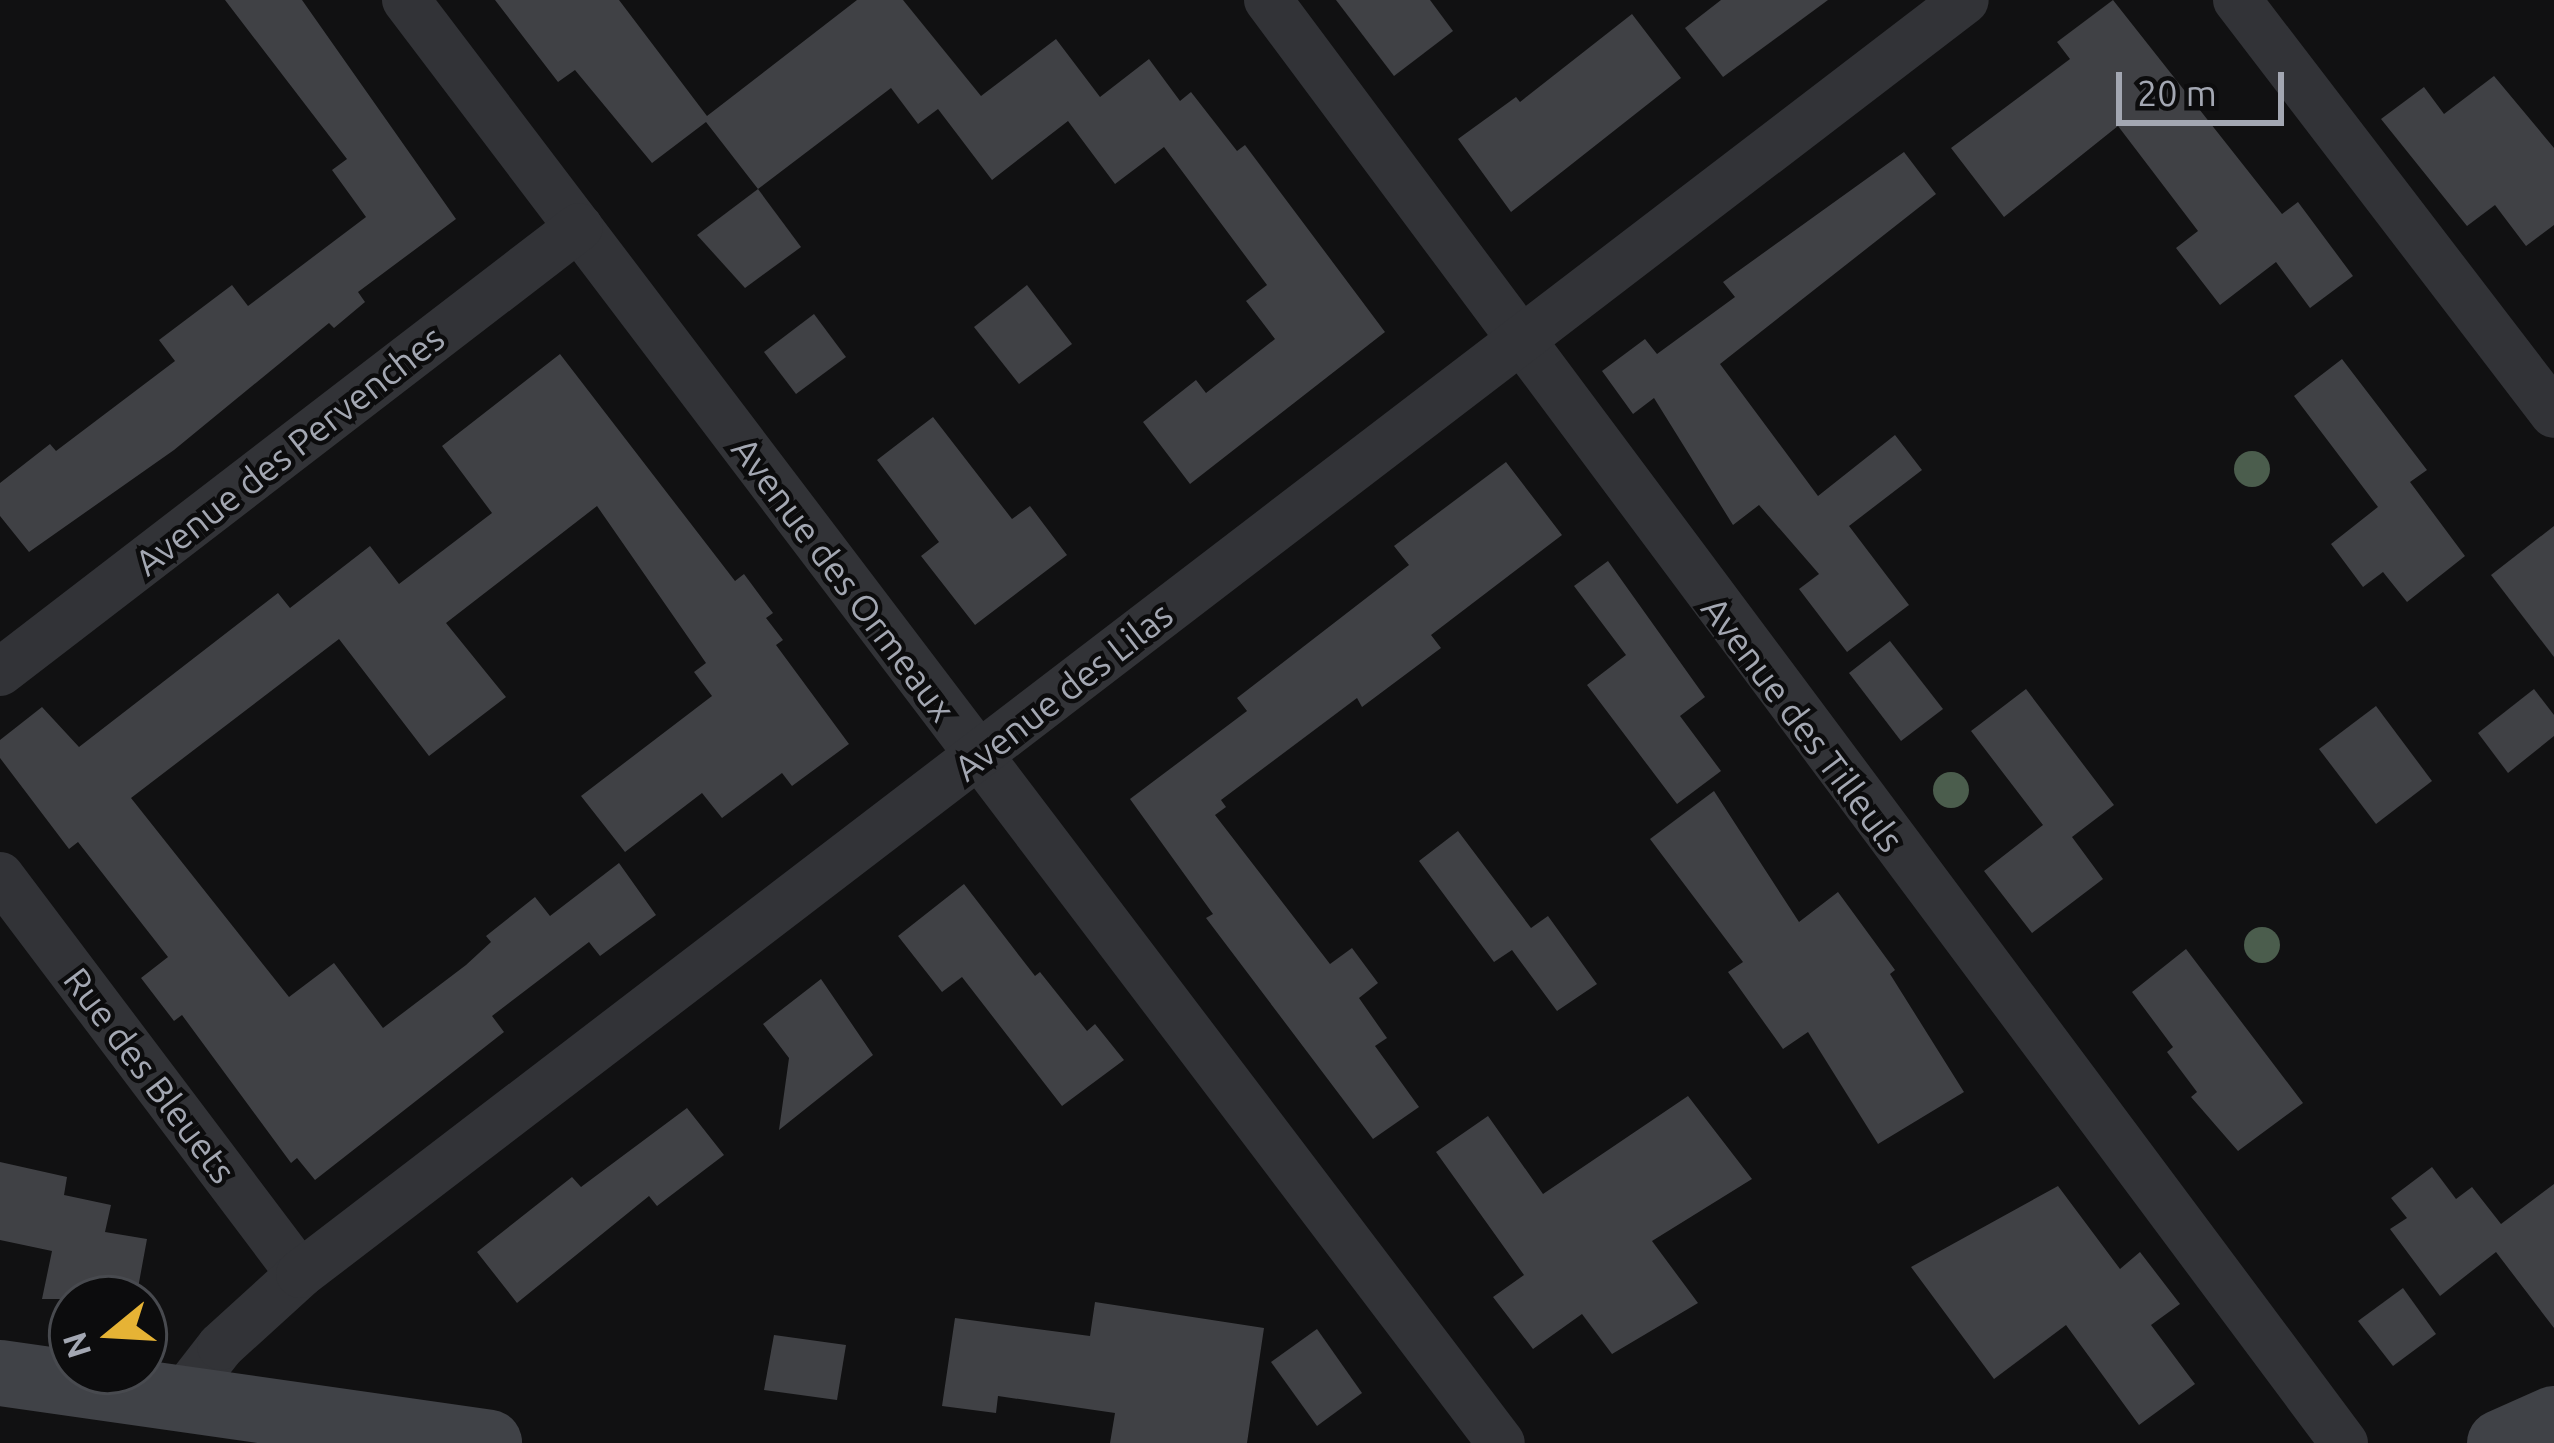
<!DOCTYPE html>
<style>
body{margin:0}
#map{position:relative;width:2554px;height:1443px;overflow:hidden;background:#111112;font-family:Ubuntu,sans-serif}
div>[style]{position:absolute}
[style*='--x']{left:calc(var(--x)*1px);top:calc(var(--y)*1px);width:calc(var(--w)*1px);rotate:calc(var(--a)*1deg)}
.building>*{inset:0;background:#404145}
.street>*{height:48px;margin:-24px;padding:0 24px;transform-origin:24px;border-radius:24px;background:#323337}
.secondary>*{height:66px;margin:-33px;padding:0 33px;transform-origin:33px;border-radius:33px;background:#404247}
.trees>*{width:36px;height:36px;margin:-18px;border-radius:50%;background:#4b5d4d}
span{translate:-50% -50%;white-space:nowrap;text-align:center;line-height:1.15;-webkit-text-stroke:9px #0c0c0d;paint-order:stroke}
.street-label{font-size:36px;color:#a3a7b2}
.north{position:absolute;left:48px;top:1275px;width:120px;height:120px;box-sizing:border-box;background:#0c0c0d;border:3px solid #484a4f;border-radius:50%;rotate:252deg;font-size:33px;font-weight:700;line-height:48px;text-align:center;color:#a3a7b2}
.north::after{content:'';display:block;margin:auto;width:42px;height:54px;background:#e6b335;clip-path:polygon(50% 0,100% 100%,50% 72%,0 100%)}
.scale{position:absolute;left:2116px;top:72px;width:168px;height:54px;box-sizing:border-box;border:6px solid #a3a7b2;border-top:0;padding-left:15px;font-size:36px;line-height:42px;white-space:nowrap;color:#a3a7b2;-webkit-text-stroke:9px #0c0c0d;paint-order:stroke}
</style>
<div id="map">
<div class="building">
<i style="clip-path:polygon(225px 0,302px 0,456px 219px,358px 292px,365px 302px,334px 328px,329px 323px,174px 450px,29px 552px,0 516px,0 483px,50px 444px,56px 451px,175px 361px,159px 340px,232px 285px,248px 306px,366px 217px,332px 170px,347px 159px)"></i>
<i style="clip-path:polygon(495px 0,619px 0,707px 116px,857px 0,903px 0,981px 96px,1056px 39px,1100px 97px,1149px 59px,1180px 101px,1191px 92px,1237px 151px,1245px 145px,1385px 332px,1190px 484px,1143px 422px,1196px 380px,1206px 393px,1275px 339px,1246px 301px,1267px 285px,1164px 147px,1115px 184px,1068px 121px,992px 180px,938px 109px,918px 124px,891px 88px,758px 189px,706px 122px,652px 163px,575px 70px,558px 82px)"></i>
<i style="clip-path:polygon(1336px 0,1430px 0,1453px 31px,1394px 76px)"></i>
<i style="clip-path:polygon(1721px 0,1828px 0,1723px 77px,1685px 28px)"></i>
<i style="clip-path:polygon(2113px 0,2282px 214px,2298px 202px,2353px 276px,2310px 308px,2276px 262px,2220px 305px,2176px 248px,2198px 231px,2118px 126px,2004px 217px,1951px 148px,2070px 59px,2057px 42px)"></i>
<i style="clip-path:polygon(1632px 14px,1681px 78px,1511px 212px,1458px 139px,1516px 97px,1520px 102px)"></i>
<i style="clip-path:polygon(2494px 76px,2554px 148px,2554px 225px,2526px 246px,2495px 205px,2467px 226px,2381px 119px,2424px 87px,2444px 114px)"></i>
<i style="clip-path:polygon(1904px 152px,1936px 194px,1720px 364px,1818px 496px,1895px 435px,1922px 470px,1849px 526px,1909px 605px,1847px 652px,1799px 589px,1819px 574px,1759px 505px,1733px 525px,1654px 398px,1633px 414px,1602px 371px,1645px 339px,1657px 354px,1735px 297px,1723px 282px)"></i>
<i style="clip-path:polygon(758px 189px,801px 247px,745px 288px,697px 235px)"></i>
<i style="clip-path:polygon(1027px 285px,1072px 344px,1019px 384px,974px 327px)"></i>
<i style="clip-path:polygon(814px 314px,846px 357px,796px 394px,764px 352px)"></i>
<i style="clip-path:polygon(560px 354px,735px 581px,744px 574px,773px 613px,766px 618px,783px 640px,776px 645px,849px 744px,792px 786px,782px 773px,722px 818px,702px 793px,625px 852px,581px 796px,712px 696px,694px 672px,706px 663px,597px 506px,446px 623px,506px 697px,429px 756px,339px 639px,131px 798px,289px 997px,334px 963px,383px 1028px,466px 965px,491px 942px,486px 936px,535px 897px,550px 916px,619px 863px,656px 915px,600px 956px,589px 942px,492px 1016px,504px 1032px,315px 1180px,297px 1158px,291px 1163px,182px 1015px,174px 1021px,141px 978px,168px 957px,78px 842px,69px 849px,0 758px,0 740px,42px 707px,79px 747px,278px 593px,290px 608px,370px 546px,399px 584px,492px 513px,442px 446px)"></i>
<i style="clip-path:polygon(2342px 359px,2427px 470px,2410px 482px,2465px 556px,2407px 602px,2383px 572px,2363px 587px,2331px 544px,2402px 488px,2378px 507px,2294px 396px)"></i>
<i style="clip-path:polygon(933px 417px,1012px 519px,1030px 506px,1067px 555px,975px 625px,921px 556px,939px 542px,877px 460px)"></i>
<i style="clip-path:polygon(1506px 462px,1562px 535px,1431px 635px,1441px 648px,1362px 707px,1357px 698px,1221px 800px,1226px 807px,1215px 815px,1330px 964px,1352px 948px,1378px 983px,1359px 998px,1387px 1038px,1375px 1046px,1419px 1107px,1373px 1139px,1206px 918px,1213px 914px,1130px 799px,1247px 711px,1237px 698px,1409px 565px,1394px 546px)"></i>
<i style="clip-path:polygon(2554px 526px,2554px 657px,2491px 575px)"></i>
<i style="clip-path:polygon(1608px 561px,1705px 697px,1680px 716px,1721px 771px,1677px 804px,1587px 685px,1626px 655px,1574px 586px)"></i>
<i style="clip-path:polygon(1890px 641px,1943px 709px,1901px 741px,1849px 673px)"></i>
<i style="clip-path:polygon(2026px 689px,2114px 805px,2072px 837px,2103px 879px,2032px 933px,1984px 871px,2043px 825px,1971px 731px)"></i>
<i style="clip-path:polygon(2534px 689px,2554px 715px,2554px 736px,2508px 773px,2478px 733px)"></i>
<i style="clip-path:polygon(2376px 706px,2432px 781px,2376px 824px,2319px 749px)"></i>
<i style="clip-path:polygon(1714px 791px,1799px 922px,1838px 892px,1895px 970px,1890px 974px,1964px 1092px,1878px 1144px,1808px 1032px,1783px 1049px,1728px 972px,1743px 962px,1650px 839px)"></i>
<i style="clip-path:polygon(1458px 831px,1531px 928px,1548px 916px,1597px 984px,1557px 1011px,1512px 950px,1494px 962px,1419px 861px)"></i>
<i style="clip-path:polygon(964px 884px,1035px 976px,1040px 972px,1087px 1031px,1095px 1024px,1124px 1060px,1062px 1106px,962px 977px,942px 992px,898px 936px)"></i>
<i style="clip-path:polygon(2186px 949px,2303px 1103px,2238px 1151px,2191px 1097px,2197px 1092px,2167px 1052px,2173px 1047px,2132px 992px)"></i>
<i style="clip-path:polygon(821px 979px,873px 1055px,779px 1130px,789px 1058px,763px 1024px)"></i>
<i style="clip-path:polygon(1688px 1096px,1752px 1179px,1652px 1241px,1698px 1303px,1612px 1354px,1582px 1314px,1533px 1349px,1493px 1297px,1524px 1275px,1436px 1152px,1488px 1116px,1543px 1194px)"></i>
<i style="clip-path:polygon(687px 1108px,724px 1155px,657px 1206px,649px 1196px,517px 1303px,477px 1252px,572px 1177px,581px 1187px)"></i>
<i style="clip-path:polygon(0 1162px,67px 1177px,64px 1195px,111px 1205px,105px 1232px,147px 1239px,136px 1299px,42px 1299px,52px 1251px,0 1240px)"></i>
<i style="clip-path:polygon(2432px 1167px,2456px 1199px,2472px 1187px,2501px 1224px,2554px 1184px,2554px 1328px,2496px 1252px,2440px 1296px,2390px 1229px,2407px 1218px,2391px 1198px)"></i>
<i style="clip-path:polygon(2058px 1186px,2120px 1269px,2140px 1252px,2180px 1304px,2151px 1325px,2195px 1384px,2139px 1425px,2066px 1325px,1994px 1379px,1911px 1267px)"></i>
<i style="clip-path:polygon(2403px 1288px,2436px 1334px,2393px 1366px,2358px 1321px)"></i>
<i style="clip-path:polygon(1095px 1302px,1264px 1328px,1247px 1443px,1110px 1443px,1115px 1413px,998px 1396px,996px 1413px,942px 1406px,955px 1318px,1090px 1336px)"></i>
<i style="clip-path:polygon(1317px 1329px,1362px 1393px,1317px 1426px,1271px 1362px)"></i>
<i style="clip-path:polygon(774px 1335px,846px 1345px,837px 1400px,764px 1390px)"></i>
</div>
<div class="street">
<i style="--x:406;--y:0;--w:1811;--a:52.81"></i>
<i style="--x:1268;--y:0;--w:1800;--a:53.29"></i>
<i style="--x:2237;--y:0;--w:521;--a:52.56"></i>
<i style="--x:0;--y:672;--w:730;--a:-37.54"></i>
<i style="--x:0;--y:876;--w:498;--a:53"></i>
<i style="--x:179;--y:1400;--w:68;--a:-52.1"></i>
<i style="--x:221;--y:1346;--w:107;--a:-42.3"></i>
<i style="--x:300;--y:1274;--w:2096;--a:-37.42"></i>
</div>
<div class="secondary">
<i style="--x:0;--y:1373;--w:494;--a:8.1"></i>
<i style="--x:2500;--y:1443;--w:59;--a:-24"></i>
</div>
<div class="trees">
<i style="left:2252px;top:469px"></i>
<i style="left:1951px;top:790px"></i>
<i style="left:2262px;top:945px"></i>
</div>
<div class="street-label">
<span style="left:289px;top:450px;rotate:-38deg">Avenue des Pervenches</span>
<span style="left:844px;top:579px;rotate:53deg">Avenue des Ormeaux</span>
<span style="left:1063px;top:691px;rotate:-38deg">Avenue des Lilas</span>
<span style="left:1803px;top:724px;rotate:53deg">Avenue des Tilleuls</span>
<span style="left:150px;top:1075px;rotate:53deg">Rue des Bleuets</span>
</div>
<div class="north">N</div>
<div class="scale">20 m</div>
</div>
